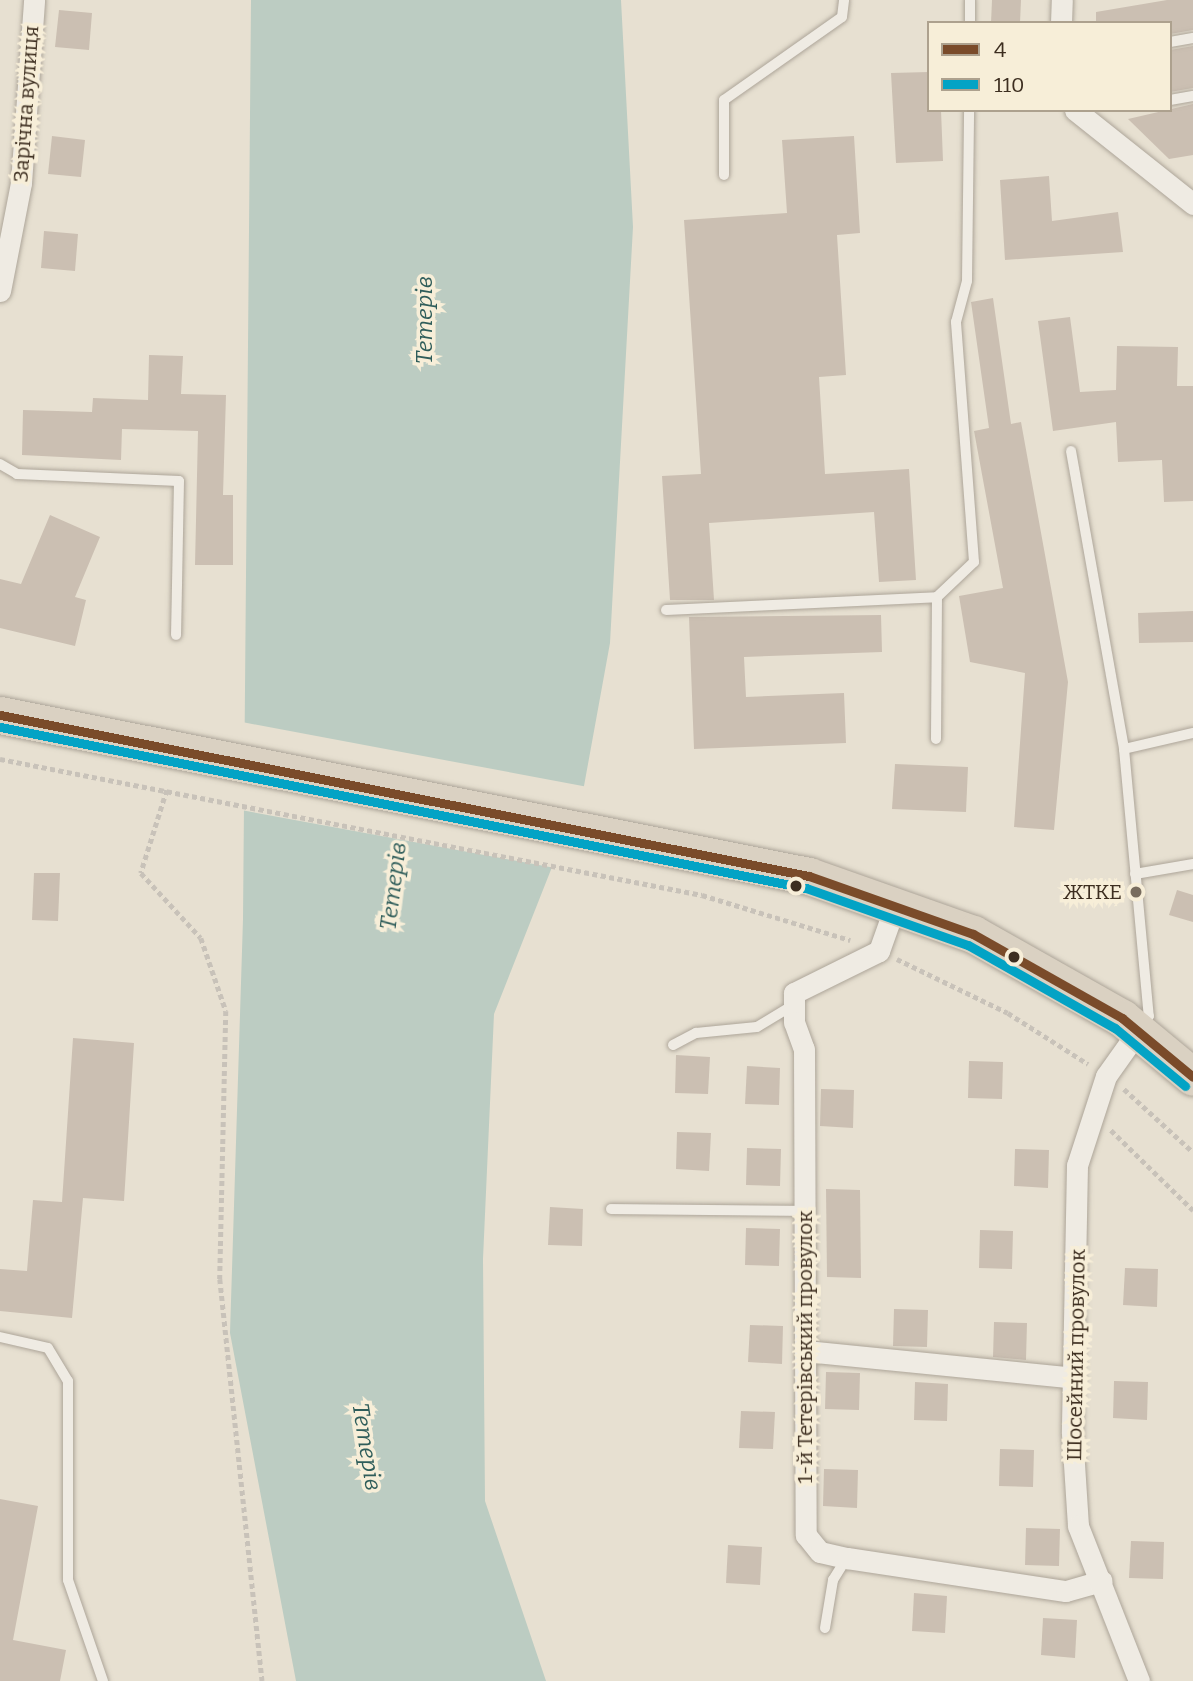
<!DOCTYPE html>
<meta charset="utf-8">
<style>
body{margin:0}
#map{position:relative;width:1193px;height:1681px;overflow:hidden;background:#e7e0d1;font-family:Bitter,serif}
div>[style]{position:absolute}
[style*='--x']{left:calc(var(--x)*1px);top:calc(var(--y)*1px);width:calc(var(--w)*1px);rotate:calc(var(--a)*1deg)}
.water>*{inset:0;background:#bcccc2}
.pier>*{inset:0;background:#e7e0d1}
.building>*{inset:0;background:#cbbfb2}
.path>*{height:4.5px;margin-top:-2.25px;transform-origin:0;background:repeating-linear-gradient(90deg,#c8c2b9 0 5px,transparent 0 8.5px)}
.roads{filter:drop-shadow(0 0 2px #ada599) drop-shadow(0 0 2px #ada599)}
.lane>*{height:10px;margin:-5px;padding:0 5px;transform-origin:5px;border-radius:5px;background:#efebe3}
.street>*{height:21px;margin:-10.5px;padding:0 10.5px;transform-origin:10.5px;border-radius:10.5px;background:#efebe3}
.highway>*{height:37px;margin:-18.5px;padding:0 18.5px;transform-origin:18.5px;border-radius:18.5px;background:#dad1c2}
.bus-1>*{height:9px;margin:-4.5px;padding:0 4.5px;transform-origin:4.5px;border-radius:4.5px;background:#7a4b2a}
.bus-2>*{height:9px;margin:-4.5px;padding:0 4.5px;transform-origin:4.5px;border-radius:4.5px;background:#03a3c5}
.dots>*{width:19px;height:19px;translate:-50% -50%;box-sizing:border-box;border:4px solid #f7eed8;border-radius:50%}
span{translate:-50% -50%;white-space:nowrap;text-align:center;line-height:1.15;-webkit-text-stroke:7px #f7eed8;paint-order:stroke}
.street-label{font-size:21px;color:#3d2e20}
.poi-label{font-size:21px;color:#3d2e20}
.right{translate:-100% -50%;text-align:right}
.water-label{font-size:23px;color:#2f5d5a;font-style:italic}
.legend{position:absolute;left:927px;top:21px;width:245px;height:91px;box-sizing:border-box;background:#f7eed8;border:2px solid #ada18e;margin:0;padding:9px 12px;list-style:none;font-size:21px;color:#3d2e20}
.legend li{display:flex;align-items:center;gap:14px;height:35px}
.legend b{width:35px;border:2px solid #ada18e}
</style>
<div id="map">
<div class="water">
<i style="clip-path:polygon(251px 0,621px 0,633px 227px,610px 643px,584px 786px,494px 1014px,483px 1259px,485px 1501px,546px 1681px,296px 1681px,230px 1333px,243px 919px)"></i>
</div>
<div class="pier">
<i style="clip-path:polygon(242px 722px,588px 787px,555px 868px,241px 810px)"></i>
</div>
<div class="building">
<i style="clip-path:polygon(992px 0,1021px 0,1020px 23px,991px 23px)"></i>
<i style="clip-path:polygon(1167px 0,1193px 0,1193px 30px,1170px 34px,1170px 23px,1096px 23px,1096px 12px)"></i>
<i style="clip-path:polygon(59px 10px,92px 13px,89px 50px,55px 47px)"></i>
<i style="clip-path:polygon(1193px 46px,1193px 88px,1170px 92px,1170px 50px)"></i>
<i style="clip-path:polygon(929px 72px,929px 110px,941px 110px,943px 161px,896px 163px,891px 73px)"></i>
<i style="clip-path:polygon(1193px 104px,1193px 155px,1169px 159px,1128px 119px)"></i>
<i style="clip-path:polygon(52px 136px,85px 140px,81px 177px,48px 174px)"></i>
<i style="clip-path:polygon(854px 136px,860px 233px,837px 235px,846px 375px,819px 377px,825px 474px,909px 469px,916px 580px,879px 582px,874px 512px,709px 523px,714px 600px,670px 600px,662px 476px,701px 474px,684px 220px,787px 213px,782px 140px)"></i>
<i style="clip-path:polygon(1049px 176px,1052px 221px,1118px 212px,1123px 252px,1005px 260px,1000px 180px)"></i>
<i style="clip-path:polygon(44px 231px,78px 234px,75px 271px,41px 268px)"></i>
<i style="clip-path:polygon(993px 298px,1011px 424px,1021px 422px,1068px 682px,1054px 830px,1014px 827px,1025px 673px,970px 662px,959px 596px,1003px 588px,974px 431px,989px 428px,971px 302px)"></i>
<i style="clip-path:polygon(1070px 317px,1080px 392px,1116px 390px,1117px 346px,1178px 347px,1177px 386px,1193px 386px,1193px 501px,1164px 502px,1162px 460px,1118px 462px,1116px 422px,1053px 431px,1038px 321px)"></i>
<i style="clip-path:polygon(149px 355px,183px 356px,181px 394px,226px 395px,223px 495px,233px 495px,233px 565px,195px 565px,198px 431px,122px 429px,121px 460px,22px 455px,23px 410px,92px 412px,93px 398px,148px 400px)"></i>
<i style="clip-path:polygon(50px 515px,100px 537px,75px 597px,86px 600px,75px 646px,0 628px,0 579px,21px 584px)"></i>
<i style="clip-path:polygon(1193px 611px,1193px 642px,1139px 643px,1138px 613px)"></i>
<i style="clip-path:polygon(881px 615px,882px 652px,744px 657px,746px 697px,844px 693px,846px 743px,694px 749px,689px 617px)"></i>
<i style="clip-path:polygon(895px 764px,968px 767px,966px 812px,892px 809px)"></i>
<i style="clip-path:polygon(34px 873px,60px 873px,58px 921px,32px 920px)"></i>
<i style="clip-path:polygon(1177px 890px,1193px 895px,1193px 922px,1169px 915px)"></i>
<i style="clip-path:polygon(73px 1038px,134px 1043px,124px 1201px,83px 1198px,72px 1318px,0 1311px,0 1269px,27px 1271px,33px 1200px,62px 1202px)"></i>
<i style="clip-path:polygon(676px 1055px,710px 1057px,708px 1094px,675px 1093px)"></i>
<i style="clip-path:polygon(969px 1061px,1003px 1062px,1002px 1099px,968px 1098px)"></i>
<i style="clip-path:polygon(747px 1066px,780px 1068px,779px 1105px,745px 1104px)"></i>
<i style="clip-path:polygon(821px 1089px,854px 1090px,853px 1128px,820px 1126px)"></i>
<i style="clip-path:polygon(677px 1132px,711px 1133px,709px 1171px,676px 1169px)"></i>
<i style="clip-path:polygon(747px 1148px,781px 1149px,780px 1186px,746px 1185px)"></i>
<i style="clip-path:polygon(1015px 1149px,1049px 1150px,1048px 1188px,1014px 1186px)"></i>
<i style="clip-path:polygon(826px 1189px,860px 1190px,861px 1278px,827px 1277px)"></i>
<i style="clip-path:polygon(550px 1207px,583px 1209px,582px 1246px,548px 1245px)"></i>
<i style="clip-path:polygon(746px 1228px,780px 1229px,779px 1266px,745px 1265px)"></i>
<i style="clip-path:polygon(980px 1230px,1013px 1231px,1012px 1269px,979px 1268px)"></i>
<i style="clip-path:polygon(1125px 1268px,1158px 1269px,1157px 1307px,1123px 1305px)"></i>
<i style="clip-path:polygon(894px 1309px,928px 1310px,927px 1347px,893px 1346px)"></i>
<i style="clip-path:polygon(994px 1322px,1027px 1323px,1026px 1360px,993px 1357px)"></i>
<i style="clip-path:polygon(750px 1325px,783px 1326px,782px 1364px,748px 1362px)"></i>
<i style="clip-path:polygon(826px 1372px,860px 1373px,859px 1410px,825px 1409px)"></i>
<i style="clip-path:polygon(1114px 1381px,1148px 1382px,1147px 1420px,1113px 1418px)"></i>
<i style="clip-path:polygon(915px 1382px,948px 1384px,947px 1421px,914px 1420px)"></i>
<i style="clip-path:polygon(741px 1411px,775px 1412px,773px 1449px,739px 1448px)"></i>
<i style="clip-path:polygon(1000px 1449px,1034px 1450px,1033px 1487px,999px 1486px)"></i>
<i style="clip-path:polygon(824px 1469px,858px 1470px,857px 1508px,823px 1506px)"></i>
<i style="clip-path:polygon(0 1499px,38px 1506px,13px 1640px,66px 1650px,60px 1681px,0 1681px)"></i>
<i style="clip-path:polygon(1026px 1528px,1060px 1529px,1059px 1566px,1025px 1565px)"></i>
<i style="clip-path:polygon(1131px 1541px,1164px 1542px,1163px 1579px,1129px 1578px)"></i>
<i style="clip-path:polygon(728px 1545px,762px 1547px,760px 1585px,726px 1583px)"></i>
<i style="clip-path:polygon(914px 1593px,947px 1596px,945px 1633px,912px 1631px)"></i>
<i style="clip-path:polygon(1043px 1618px,1077px 1620px,1075px 1658px,1041px 1655px)"></i>
</div>
<div class="path">
<i style="--x:0;--y:759;--w:715;--a:10.96"></i>
<i style="--x:702;--y:895;--w:155;--a:16.9"></i>
<i style="--x:167;--y:790;--w:87;--a:107.4"></i>
<i style="--x:141;--y:873;--w:88;--a:47.3"></i>
<i style="--x:201;--y:938;--w:77;--a:71.1"></i>
<i style="--x:226;--y:1011;--w:268;--a:91.3"></i>
<i style="--x:220;--y:1279;--w:404;--a:84"></i>
<i style="--x:897;--y:959;--w:123;--a:25.9"></i>
<i style="--x:1008;--y:1013;--w:95;--a:32.5"></i>
<i style="--x:1124;--y:1089;--w:93;--a:42.4"></i>
<i style="--x:1111;--y:1130;--w:115;--a:44.3"></i>
</div>
<div class="roads">
<div class="lane">
<i style="--x:970;--y:23;--w:23;--a:-90"></i>
<i style="--x:1170;--y:42;--w:23;--a:-10"></i>
<i style="--x:1170;--y:100;--w:23;--a:-10"></i>
<i style="--x:724;--y:175;--w:75;--a:-90"></i>
<i style="--x:724;--y:100;--w:144;--a:-35.1"></i>
<i style="--x:842;--y:17;--w:17;--a:-83"></i>
<i style="--x:1071;--y:451;--w:303;--a:79.9"></i>
<i style="--x:1124;--y:749;--w:268;--a:84.7"></i>
<i style="--x:1149;--y:1016;--w:12;--a:125"></i>
<i style="--x:0;--y:464;--w:20;--a:30"></i>
<i style="--x:17;--y:474;--w:162;--a:2.5"></i>
<i style="--x:179;--y:481;--w:154;--a:91.1"></i>
<i style="--x:666;--y:610;--w:271;--a:-2.7"></i>
<i style="--x:936;--y:739;--w:142;--a:-89.6"></i>
<i style="--x:937;--y:597;--w:51;--a:-43.4"></i>
<i style="--x:974;--y:562;--w:241;--a:-94.3"></i>
<i style="--x:956;--y:322;--w:42;--a:-75"></i>
<i style="--x:967;--y:281;--w:171;--a:-89.3"></i>
<i style="--x:1124;--y:749;--w:71;--a:-13.1"></i>
<i style="--x:1135;--y:874;--w:59;--a:-9.8"></i>
<i style="--x:673;--y:1045;--w:26;--a:-28"></i>
<i style="--x:696;--y:1033;--w:61;--a:-5.6"></i>
<i style="--x:757;--y:1027;--w:44;--a:-31.2"></i>
<i style="--x:611;--y:1209;--w:195;--a:0.6"></i>
<i style="--x:0;--y:1337;--w:49;--a:12.9"></i>
<i style="--x:48;--y:1348;--w:39;--a:59"></i>
<i style="--x:68;--y:1381;--w:199;--a:90"></i>
<i style="--x:68;--y:1580;--w:107;--a:70.9"></i>
<i style="--x:825;--y:1628;--w:49;--a:-80.5"></i>
<i style="--x:833;--y:1580;--w:26;--a:-58"></i>
</div>
<div class="street">
<i style="--x:1061;--y:23;--w:23;--a:-88"></i>
<i style="--x:1075;--y:110;--w:151;--a:38.5"></i>
<i style="--x:0;--y:291;--w:110;--a:-79"></i>
<i style="--x:21;--y:183;--w:183;--a:-85.9"></i>
<i style="--x:895;--y:906;--w:48;--a:109.6"></i>
<i style="--x:879;--y:951;--w:95;--a:153.7"></i>
<i style="--x:794;--y:993;--w:29;--a:90"></i>
<i style="--x:794;--y:1022;--w:29;--a:70"></i>
<i style="--x:804;--y:1049;--w:486;--a:89.8"></i>
<i style="--x:806;--y:1535;--w:22;--a:51"></i>
<i style="--x:820;--y:1552;--w:28;--a:13"></i>
<i style="--x:847;--y:1558;--w:221;--a:8.6"></i>
<i style="--x:1066;--y:1591;--w:37;--a:-16"></i>
<i style="--x:1138;--y:1031;--w:55;--a:125.4"></i>
<i style="--x:1106;--y:1076;--w:94;--a:108"></i>
<i style="--x:1077;--y:1165;--w:268;--a:91.1"></i>
<i style="--x:1072;--y:1433;--w:93;--a:86.3"></i>
<i style="--x:1078;--y:1526;--w:167;--a:68.5"></i>
<i style="--x:806;--y:1351;--w:270;--a:5.7"></i>
</div>
<div class="highway">
<i style="--x:0;--y:715;--w:825;--a:11.26"></i>
<i style="--x:809;--y:876;--w:174;--a:19.5"></i>
<i style="--x:973;--y:934;--w:171;--a:29.4"></i>
<i style="--x:1122;--y:1018;--w:92;--a:39.7"></i>
</div>
</div>
<div class="bus-1">
<i style="--x:0;--y:715;--w:825;--a:11.26"></i>
<i style="--x:809;--y:876;--w:174;--a:19.5"></i>
<i style="--x:973;--y:934;--w:171;--a:29.4"></i>
<i style="--x:1122;--y:1018;--w:92;--a:39.7"></i>
</div>
<div class="bus-2">
<i style="--x:0;--y:727;--w:822;--a:11.3"></i>
<i style="--x:806;--y:888;--w:172;--a:19.4"></i>
<i style="--x:968;--y:945;--w:169;--a:29.5"></i>
<i style="--x:1115;--y:1028;--w:91;--a:39.6"></i>
</div>
<div class="dots">
<i style="left:796px;top:886px;background:#3d2e20"></i>
<i style="left:1136px;top:892px;background:#786c5e"></i>
<i style="left:1014px;top:957px;background:#3d2e20"></i>
</div>
<div class="street-label">
<span style="left:26px;top:104px;rotate:-86deg">Зарічна вулиця</span>
<span style="left:805px;top:1347px;rotate:-90deg">1-й Тетерівський провулок</span>
<span style="left:1076px;top:1355px;rotate:-89deg">Шосейний провулок</span>
</div>
<div class="poi-label">
<span class="right" style="left:1122px;top:892px">ЖТКЕ</span>
</div>
<div class="water-label">
<span style="left:424px;top:320px;rotate:-90deg">Тетерів</span>
<span style="left:393px;top:886px;rotate:-83deg">Тетерів</span>
<span style="left:367px;top:1447px;rotate:81deg">Тетерів</span>
</div>
<ul class="legend">
<li><b style="height:9px;background:#7a4b2a"></b>4</li>
<li><b style="height:9px;background:#03a3c5"></b>110</li>
</ul>
</div>
